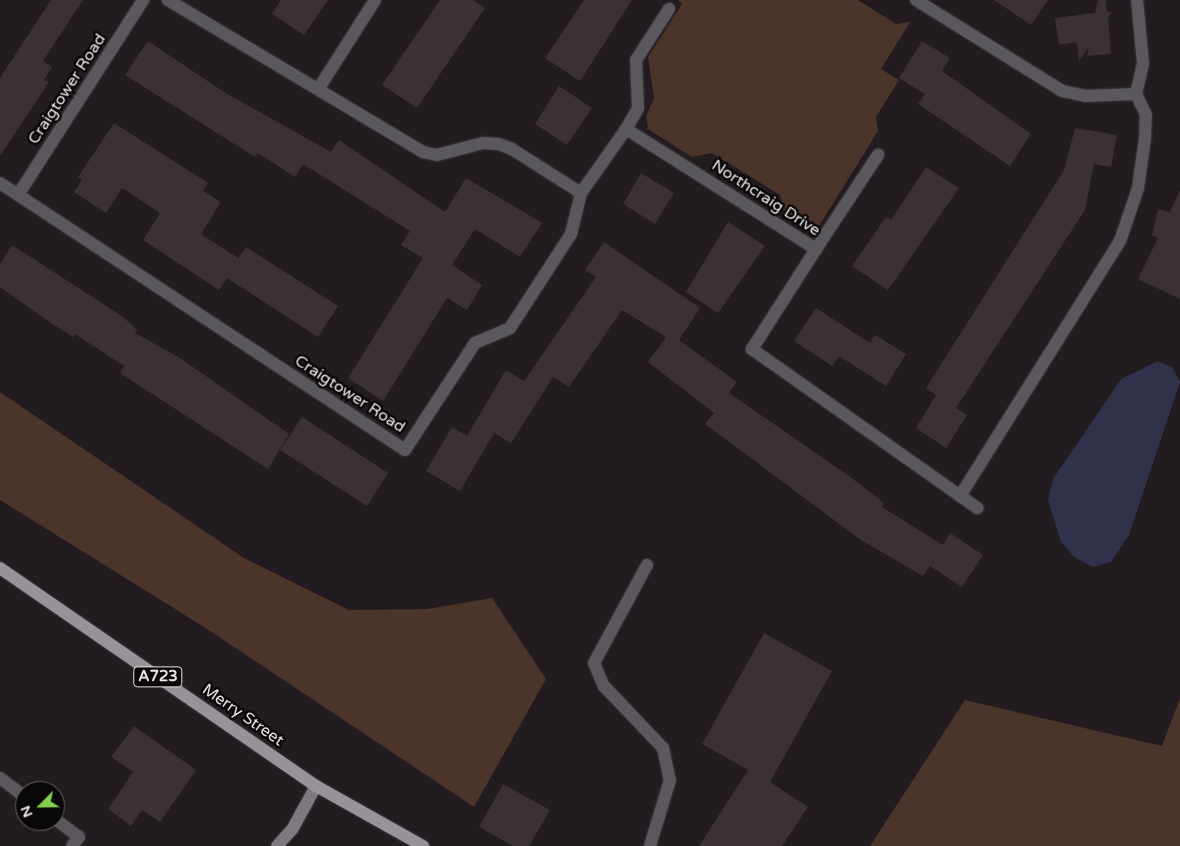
<!DOCTYPE html>
<style>
body{margin:0}
#map{position:relative;width:1180px;height:846px;overflow:hidden;background:#221b1f;font-family:"Varela Round",sans-serif}
div>[style]{position:absolute}
[style*='--x']{left:calc(var(--x)*1px);top:calc(var(--y)*1px);width:calc(var(--w)*1px);rotate:calc(var(--a)*1deg)}
.green>*{inset:0;background:#4b342a}
.water>*{inset:0;background:#303249}
.building>*{inset:0;background:#3b3132}
.roads{filter:drop-shadow(0 0 1px #3e373b) drop-shadow(0 0 1px #3e373b)}
.service>*{height:12px;margin:-6px;padding:0 6px;transform-origin:6px;border-radius:6px;background:#5a585c}
.minor>*{height:12px;margin:-6px;padding:0 6px;transform-origin:6px;border-radius:6px;background:#5a585c}
.secondary>*{height:12px;margin:-6px;padding:0 6px;transform-origin:6px;border-radius:6px;background:#7d7a7f}
.primary>*{height:12px;margin:-6px;padding:0 6px;transform-origin:6px;border-radius:6px;background:#98939b}
span{translate:-50% -50%;white-space:nowrap;text-align:center;line-height:1.15;-webkit-text-stroke:5px #0a0708;paint-order:stroke}
.shield-label span{padding:1px 4px;background:#0a0708;border:1px solid;border-radius:4px;-webkit-text-stroke-width:0}
.shield-label{font-size:15px;color:#eae5e8;font-weight:700}
.street-label{font-size:16px;color:#eae5e8}
.north{position:absolute;left:15px;top:781px;width:50px;height:50px;box-sizing:border-box;background:#0a0708;border:1px solid #646062;border-radius:50%;rotate:247deg;font-size:14px;font-weight:700;line-height:20px;text-align:center;color:#eae5e8}
.north::after{content:'';display:block;margin:auto;width:18px;height:22px;background:#83d04e;clip-path:polygon(50% 0,100% 100%,50% 72%,0 100%)}
</style>
<div id="map">
<div class="green">
<i style="clip-path:polygon(678px 0,858px 0,896px 24px,910px 22px,881px 69px,899px 80px,876px 117px,878px 131px,819px 226px,809px 231px,785px 216px,780px 195px,712px 153px,692px 157px,648px 129px,646px 116px,654px 98px,648px 57px,682px 4px)"></i>
<i style="clip-path:polygon(0 392px,244px 558px,349px 610px,427px 609px,492px 598px,546px 679px,474px 807px,204px 627px,0 500px)"></i>
<i style="clip-path:polygon(1180px 698px,1180px 846px,870px 846px,965px 700px,1162px 746px)"></i>
</div>
<div class="water">
<i style="clip-path:polygon(1158px 361px,1172px 367px,1180px 382px,1129px 535px,1111px 562px,1093px 567px,1074px 557px,1061px 542px,1048px 500px,1053px 479px,1121px 379px)"></i>
</div>
<div class="building">
<i style="clip-path:polygon(51px 0,83px 0,43px 61px,52px 67px,44px 80px,49px 82px,0 156px,0 78px)"></i>
<i style="clip-path:polygon(281px 0,328px 0,304px 35px,272px 14px)"></i>
<i style="clip-path:polygon(440px 0,473px 0,485px 8px,417px 108px,382px 85px)"></i>
<i style="clip-path:polygon(584px 0,632px 0,580px 81px,545px 58px)"></i>
<i style="clip-path:polygon(994px 0,1048px 0,1031px 25px)"></i>
<i style="clip-path:polygon(1098px 0,1106px 0,1107px 12px,1112px 12px,1108px 18px,1111px 54px,1087px 56px,1089px 47px,1079px 61px,1077px 42px,1059px 45px,1055px 18px,1095px 13px)"></i>
<i style="clip-path:polygon(148px 41px,224px 92px,331px 152px,339px 140px,445px 212px,466px 178px,542px 223px,520px 257px,475px 229px,452px 265px,482px 285px,467px 310px,447px 298px,383px 401px,348px 378px,423px 258px,401px 245px,410px 231px,303px 164px,295px 177px,258px 153px,255px 157px,125px 75px)"></i>
<i style="clip-path:polygon(922px 41px,950px 58px,942px 71px,1031px 134px,1010px 166px,918px 104px,925px 94px,899px 78px)"></i>
<i style="clip-path:polygon(559px 86px,592px 108px,567px 145px,535px 124px)"></i>
<i style="clip-path:polygon(114px 123px,208px 183px,203px 191px,221px 202px,201px 234px,238px 258px,246px 247px,338px 306px,318px 337px,227px 278px,219px 290px,143px 240px,160px 213px,122px 188px,106px 213px,74px 192px,82px 180px,78px 177px)"></i>
<i style="clip-path:polygon(1075px 128px,1117px 135px,1111px 167px,1094px 164px,1085px 210px,956px 408px,967px 415px,946px 448px,916px 428px,936px 395px,926px 388px,1064px 170px)"></i>
<i style="clip-path:polygon(926px 167px,959px 188px,888px 290px,852px 266px,886px 217px,891px 220px)"></i>
<i style="clip-path:polygon(641px 173px,674px 193px,655px 224px,623px 204px)"></i>
<i style="clip-path:polygon(1180px 190px,1180px 299px,1138px 279px,1158px 238px,1152px 236px,1158px 209px,1170px 212px)"></i>
<i style="clip-path:polygon(728px 222px,765px 246px,718px 313px,686px 292px)"></i>
<i style="clip-path:polygon(604px 242px,700px 308px,679px 340px,737px 382px,729px 393px,849px 476px,884px 503px,882px 507px,943px 545px,950px 533px,983px 555px,962px 587px,930px 566px,923px 576px,861px 540px,705px 424px,714px 413px,648px 362px,666px 337px,622px 310px,569px 387px,553px 377px,511px 443px,494px 433px,460px 491px,426px 471px,452px 427px,467px 436px,506px 370px,524px 381px,596px 277px,585px 270px)"></i>
<i style="clip-path:polygon(12px 245px,122px 316px,137px 330px,135px 333px,180px 358px,289px 434px,268px 469px,120px 373px,124px 366px,75px 334px,73px 337px,48px 321px,0 287px,0 264px)"></i>
<i style="clip-path:polygon(816px 308px,870px 343px,875px 335px,906px 354px,886px 386px,839px 356px,832px 366px,794px 341px)"></i>
<i style="clip-path:polygon(302px 417px,388px 473px,367px 506px,280px 450px)"></i>
<i style="clip-path:polygon(764px 633px,832px 671px,770px 782px,808px 807px,782px 846px,699px 846px,748px 770px,702px 744px)"></i>
<i style="clip-path:polygon(134px 726px,196px 770px,160px 822px,142px 810px,131px 826px,108px 809px,133px 772px,111px 757px)"></i>
<i style="clip-path:polygon(503px 784px,550px 810px,529px 846px,513px 846px,479px 827px)"></i>
</div>
<div class="roads">
<div class="service">
<i style="--x:626;--y:129;--w:24;--a:-60"></i>
<i style="--x:638;--y:108;--w:48;--a:-92.4"></i>
<i style="--x:636;--y:60;--w:61;--a:-57.1"></i>
<i style="--x:816;--y:249;--w:113;--a:-56.6"></i>
<i style="--x:647;--y:565;--w:111;--a:118.4"></i>
<i style="--x:594;--y:663;--w:25;--a:67"></i>
<i style="--x:604;--y:686;--w:86;--a:46.4"></i>
<i style="--x:663;--y:748;--w:33;--a:78"></i>
<i style="--x:670;--y:780;--w:69;--a:106.9"></i>
</div>
<div class="minor">
<i style="--x:916;--y:0;--w:172;--a:31.9"></i>
<i style="--x:1062;--y:91;--w:24;--a:12"></i>
<i style="--x:1085;--y:96;--w:51;--a:-2.2"></i>
<i style="--x:319;--y:88;--w:104;--a:-57.5"></i>
<i style="--x:0;--y:183;--w:485;--a:33.4"></i>
<i style="--x:405;--y:450;--w:128;--a:-56.8"></i>
<i style="--x:475;--y:343;--w:38;--a:-23"></i>
<i style="--x:510;--y:328;--w:112;--a:-57"></i>
<i style="--x:571;--y:234;--w:42;--a:-76.3"></i>
<i style="--x:581;--y:193;--w:82;--a:-147.5"></i>
<i style="--x:512;--y:149;--w:15;--a:-160"></i>
<i style="--x:498;--y:144;--w:15;--a:-176"></i>
<i style="--x:483;--y:143;--w:48;--a:165.4"></i>
<i style="--x:437;--y:155;--w:14;--a:-168"></i>
<i style="--x:423;--y:152;--w:297;--a:-149.2"></i>
<i style="--x:581;--y:193;--w:78;--a:-54.9"></i>
<i style="--x:626;--y:129;--w:225;--a:32.3"></i>
<i style="--x:816;--y:249;--w:119;--a:122.6"></i>
<i style="--x:752;--y:349;--w:276;--a:35.2"></i>
<i style="--x:18;--y:195;--w:232;--a:-57.3"></i>
<i style="--x:960;--y:496;--w:301;--a:-57.9"></i>
<i style="--x:1120;--y:241;--w:56;--a:-71.2"></i>
<i style="--x:1138;--y:188;--w:50;--a:-82"></i>
<i style="--x:1145;--y:138;--w:23;--a:-88"></i>
<i style="--x:1146;--y:115;--w:23;--a:-115"></i>
<i style="--x:1136;--y:94;--w:32;--a:-77"></i>
<i style="--x:1143;--y:63;--w:63;--a:-95.4"></i>
<i style="--x:0;--y:778;--w:31;--a:37"></i>
<i style="--x:55;--y:819;--w:30;--a:37"></i>
<i style="--x:79;--y:837;--w:11;--a:128"></i>
</div>
<div class="secondary">
<i style="--x:277;--y:846;--w:24;--a:-48"></i>
<i style="--x:293;--y:828;--w:48;--a:-61.3"></i>
</div>
<div class="primary">
<i style="--x:0;--y:568;--w:384;--a:34.6"></i>
<i style="--x:316;--y:786;--w:123;--a:29.3"></i>
</div>
</div>
<div class="shield-label">
<span style="left:158px;top:677px">A723</span>
</div>
<div class="street-label">
<span style="left:67px;top:89px;rotate:-57deg">Craigtower Road</span>
<span style="left:766px;top:198px;rotate:33deg">Northcraig Drive</span>
<span style="left:350px;top:394px;rotate:33deg">Craigtower Road</span>
<span style="left:243px;top:715px;rotate:35deg">Merry Street</span>
</div>
<div class="north">N</div>
</div>
